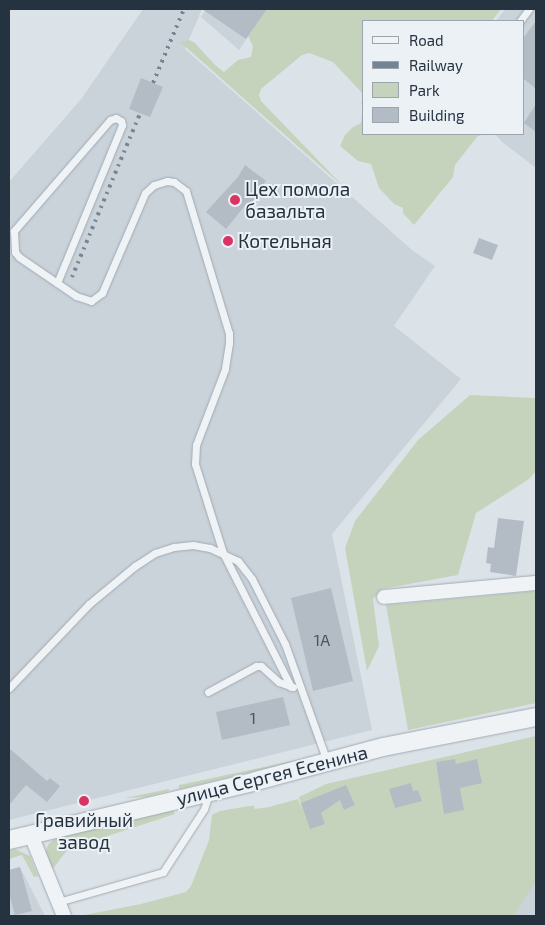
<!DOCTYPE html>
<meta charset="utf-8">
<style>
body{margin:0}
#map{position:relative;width:545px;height:925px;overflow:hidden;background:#dce3e8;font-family:"Exo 2",sans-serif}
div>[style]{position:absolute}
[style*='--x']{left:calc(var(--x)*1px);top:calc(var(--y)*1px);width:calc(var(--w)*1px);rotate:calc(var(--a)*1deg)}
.built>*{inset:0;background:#cad2da}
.green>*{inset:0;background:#c5d3bd}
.building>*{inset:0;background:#b3bcc5}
.roads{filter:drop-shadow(0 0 1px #a1aab2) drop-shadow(0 0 1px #a1aab2)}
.service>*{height:7px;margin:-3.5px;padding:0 3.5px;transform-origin:3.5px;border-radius:3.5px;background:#eff3f6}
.minor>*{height:14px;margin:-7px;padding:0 7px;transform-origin:7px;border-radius:7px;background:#eff3f6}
.tertiary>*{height:18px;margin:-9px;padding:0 9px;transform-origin:9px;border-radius:9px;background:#eff3f6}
.rail>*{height:4px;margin-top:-2px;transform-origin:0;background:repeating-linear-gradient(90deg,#748493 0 2.5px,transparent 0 7.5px)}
.dots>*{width:14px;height:14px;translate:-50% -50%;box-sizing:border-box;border:2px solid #ecf1f6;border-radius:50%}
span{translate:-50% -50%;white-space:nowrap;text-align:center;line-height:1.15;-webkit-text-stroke:4px #ecf1f6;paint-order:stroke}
.number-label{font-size:16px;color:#485461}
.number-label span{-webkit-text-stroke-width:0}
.poi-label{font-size:19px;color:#253240}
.left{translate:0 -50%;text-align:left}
.street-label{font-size:19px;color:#253240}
.frame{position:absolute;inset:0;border:10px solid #253240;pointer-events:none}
.legend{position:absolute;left:362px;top:20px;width:162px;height:115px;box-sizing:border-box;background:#ecf1f6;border:1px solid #9ca5ad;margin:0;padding:6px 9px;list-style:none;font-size:15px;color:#253240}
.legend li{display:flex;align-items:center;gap:10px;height:25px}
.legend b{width:25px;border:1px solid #9ca5ad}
</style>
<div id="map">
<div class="built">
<i style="clip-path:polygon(143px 9px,202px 9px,185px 49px,412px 250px,435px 266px,394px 326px,461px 379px,332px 534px,372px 730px,9px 820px,9px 182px,82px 98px)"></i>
<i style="clip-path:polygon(206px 9px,267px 9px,239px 50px,201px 17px)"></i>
<i style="clip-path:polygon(505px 9px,536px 9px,536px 168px,502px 142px,495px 134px,524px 134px,524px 21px,496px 21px)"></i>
<i style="clip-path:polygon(20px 867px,45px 916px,9px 916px,9px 870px)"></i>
<i style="clip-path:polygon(536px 882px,536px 916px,514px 916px)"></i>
</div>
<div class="green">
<i style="clip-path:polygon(267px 9px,501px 9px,492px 21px,364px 21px,364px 95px,333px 62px,309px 53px,302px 55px,261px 89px,259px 95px,261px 101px,345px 188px,180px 42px,189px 40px,195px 43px,215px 65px,224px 72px,238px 60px,251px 57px,253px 46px,248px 36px)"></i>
<i style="clip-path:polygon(364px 102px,364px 134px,486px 134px,478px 136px,473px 142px,455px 165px,453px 177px,414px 225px,403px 213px,403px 208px,394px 204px,379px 188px,371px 164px,358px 161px,340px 146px,345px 135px,353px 127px,361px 123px,363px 107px,361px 103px)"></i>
<i style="clip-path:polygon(470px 395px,536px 398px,536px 471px,529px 479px,476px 513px,458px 575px,382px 589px,373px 599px,379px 646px,367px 671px,345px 548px,355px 521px,418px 440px)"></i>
<i style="clip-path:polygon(536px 591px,536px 703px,408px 730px,386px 605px)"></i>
<i style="clip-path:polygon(536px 736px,536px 882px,514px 916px,79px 916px,141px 904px,186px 892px,191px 886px,209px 840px,212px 815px,220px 811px,249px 806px,254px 806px,255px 809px,269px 807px,298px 799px,302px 809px,299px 797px,326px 784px)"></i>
<i style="clip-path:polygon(298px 760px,298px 761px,179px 789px,179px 785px)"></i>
<i style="clip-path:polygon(169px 789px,169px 791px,146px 797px,124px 798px)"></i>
<i style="clip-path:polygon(173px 810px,175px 814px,68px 849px,52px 870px,45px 853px,48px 845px,55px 838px)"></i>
<i style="clip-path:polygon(15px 849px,30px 856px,38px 876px,34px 877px,22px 855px,9px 859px,9px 851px)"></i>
</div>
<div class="building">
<i style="clip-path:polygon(202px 9px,267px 9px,246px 39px)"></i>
<i style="clip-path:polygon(536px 21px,536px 89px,524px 79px,524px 37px)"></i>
<i style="clip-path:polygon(141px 78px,163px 87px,150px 117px,129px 109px)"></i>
<i style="clip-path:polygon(536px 104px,536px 132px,524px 123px)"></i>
<i style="clip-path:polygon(245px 165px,266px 181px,259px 189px,262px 191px,250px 206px,247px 203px,226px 229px,206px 212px,238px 177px)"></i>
<i style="clip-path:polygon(479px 238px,498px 245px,492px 260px,473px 253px)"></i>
<i style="clip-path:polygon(498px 518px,524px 521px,516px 576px,490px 572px,491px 564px,486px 563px,488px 547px,494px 548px)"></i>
<i style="clip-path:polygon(331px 588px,353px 681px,313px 691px,291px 598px)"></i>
<i style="clip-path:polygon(283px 697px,290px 725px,222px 740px,216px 712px)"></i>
<i style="clip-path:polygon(9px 748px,47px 781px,50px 778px,60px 786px,47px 802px,26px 785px,9px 805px)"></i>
<i style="clip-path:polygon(455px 759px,456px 764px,477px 759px,482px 783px,460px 788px,464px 810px,444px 814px,436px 762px)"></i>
<i style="clip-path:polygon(411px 783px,413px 791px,418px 790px,422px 801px,395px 808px,389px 789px)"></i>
<i style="clip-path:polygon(346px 785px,355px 805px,344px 810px,340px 800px,321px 813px,325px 824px,310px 829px,301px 803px)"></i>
<i style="clip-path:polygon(20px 867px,32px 911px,15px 915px,9px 893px,9px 870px)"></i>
</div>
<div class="roads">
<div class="service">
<i style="--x:520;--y:21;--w:15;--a:-53"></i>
<i style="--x:57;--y:283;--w:171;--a:-67.6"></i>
<i style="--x:122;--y:125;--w:4;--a:-104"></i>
<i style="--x:121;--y:121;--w:6;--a:-149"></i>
<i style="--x:116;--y:118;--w:6;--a:162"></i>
<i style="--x:110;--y:120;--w:147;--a:130.9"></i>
<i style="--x:14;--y:231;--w:21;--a:87"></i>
<i style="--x:15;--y:252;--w:6;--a:51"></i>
<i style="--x:19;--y:257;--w:69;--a:34.4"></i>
<i style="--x:76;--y:296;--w:16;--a:18"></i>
<i style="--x:91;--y:301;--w:14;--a:-36"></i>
<i style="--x:102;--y:293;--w:109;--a:-66.7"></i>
<i style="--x:145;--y:193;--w:12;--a:-42"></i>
<i style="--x:154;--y:185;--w:14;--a:-17"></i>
<i style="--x:167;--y:181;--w:7;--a:8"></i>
<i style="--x:174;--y:182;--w:15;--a:37"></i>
<i style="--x:186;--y:191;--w:148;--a:73.2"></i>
<i style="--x:229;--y:333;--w:10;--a:90"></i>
<i style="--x:229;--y:343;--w:26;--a:99"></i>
<i style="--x:225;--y:369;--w:81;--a:110.9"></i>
<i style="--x:196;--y:445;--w:19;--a:93"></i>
<i style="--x:195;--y:464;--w:93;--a:72.5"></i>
<i style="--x:223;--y:553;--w:150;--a:63.1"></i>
<i style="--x:9;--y:688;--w:116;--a:-46.4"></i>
<i style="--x:89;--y:604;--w:60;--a:-39.6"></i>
<i style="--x:135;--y:566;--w:24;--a:-33"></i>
<i style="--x:155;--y:553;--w:20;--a:-18"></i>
<i style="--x:174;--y:547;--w:19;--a:-6"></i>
<i style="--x:193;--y:545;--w:17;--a:10"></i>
<i style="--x:210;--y:548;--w:31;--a:25"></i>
<i style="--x:238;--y:561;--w:23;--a:52"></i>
<i style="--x:252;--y:579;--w:73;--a:63.1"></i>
<i style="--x:285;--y:644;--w:124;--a:70.3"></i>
<i style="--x:208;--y:692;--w:55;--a:-28.4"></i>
<i style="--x:256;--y:666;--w:5;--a:0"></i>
<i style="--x:261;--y:666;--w:24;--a:42"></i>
<i style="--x:279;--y:682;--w:15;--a:20"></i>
<i style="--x:58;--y:902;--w:109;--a:-15.9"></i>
<i style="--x:163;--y:872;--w:75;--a:-56.9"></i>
<i style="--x:204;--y:809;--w:16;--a:-72"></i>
</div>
<div class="minor">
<i style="--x:384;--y:597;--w:153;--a:-5.3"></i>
<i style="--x:31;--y:835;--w:87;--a:67.8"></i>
</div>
<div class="tertiary">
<i style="--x:9;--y:840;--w:254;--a:-13.4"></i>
<i style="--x:256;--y:781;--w:131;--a:-15"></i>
<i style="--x:383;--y:747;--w:156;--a:-11.1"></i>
</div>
</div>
<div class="rail">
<i style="--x:153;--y:83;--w:80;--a:-67.3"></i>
<i style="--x:72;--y:277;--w:177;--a:-67.4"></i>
</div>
<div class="dots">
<i style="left:235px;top:200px;background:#db3464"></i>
<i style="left:228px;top:241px;background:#db3464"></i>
<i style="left:84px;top:801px;background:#db3464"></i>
</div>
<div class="number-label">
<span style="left:322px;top:640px">1А</span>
<span style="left:253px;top:718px">1</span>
</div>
<div class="poi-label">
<span class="left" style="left:245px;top:200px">Цех помола<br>базальта</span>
<span class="left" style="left:238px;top:241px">Котельная</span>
<span style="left:84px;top:831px">Гравийный<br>завод</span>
</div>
<div class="street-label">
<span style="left:272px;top:775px;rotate:-14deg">улица Сергея Есенина</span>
</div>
<div class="frame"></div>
<ul class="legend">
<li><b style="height:6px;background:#eff3f6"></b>Road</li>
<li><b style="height:6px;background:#748493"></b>Railway</li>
<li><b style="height:14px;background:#c5d3bd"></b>Park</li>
<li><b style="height:14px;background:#b3bcc5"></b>Building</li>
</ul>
</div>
